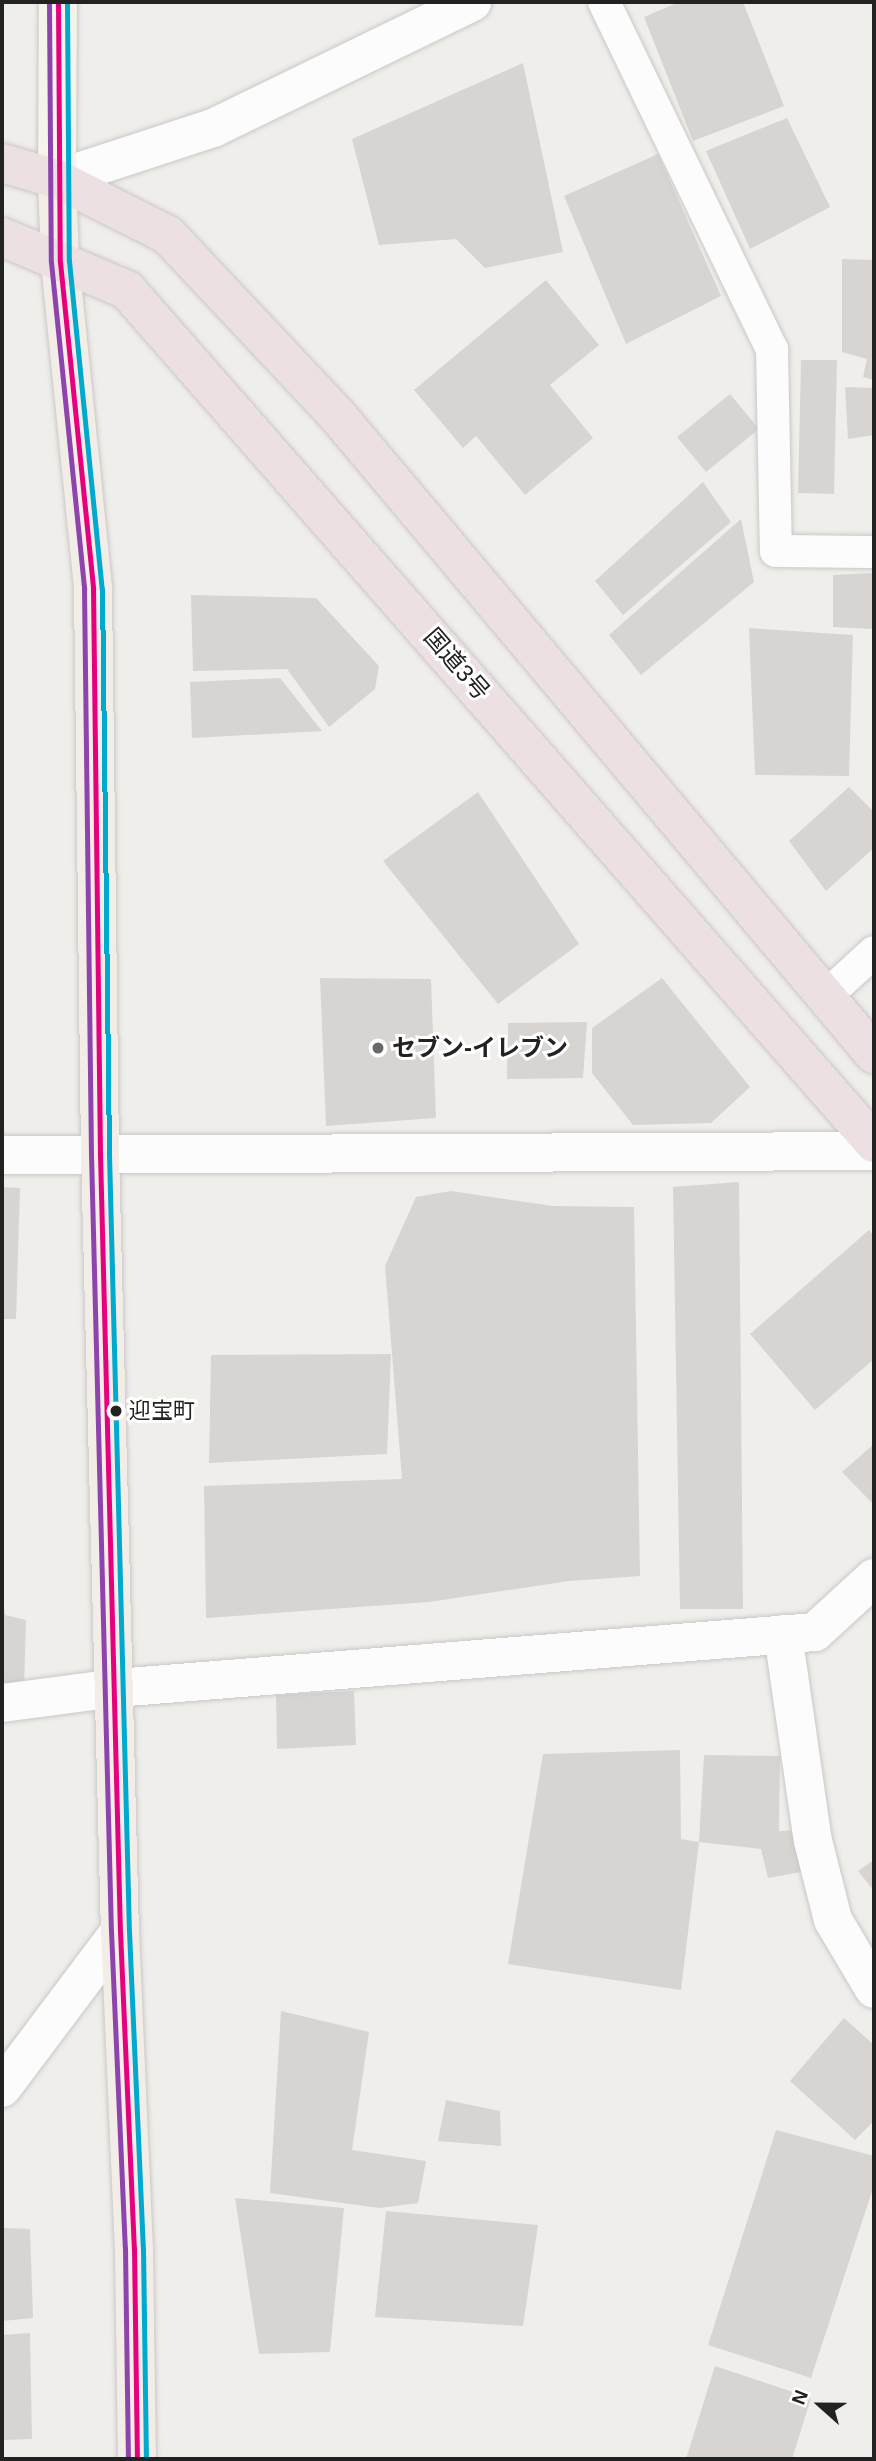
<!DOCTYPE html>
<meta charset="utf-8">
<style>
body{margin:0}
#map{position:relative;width:876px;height:2461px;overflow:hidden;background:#f0eeeb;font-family:Arial,"Noto Sans JP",sans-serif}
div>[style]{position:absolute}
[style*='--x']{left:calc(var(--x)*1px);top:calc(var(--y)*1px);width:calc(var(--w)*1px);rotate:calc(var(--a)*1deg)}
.building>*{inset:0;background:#d7d4d2}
.roads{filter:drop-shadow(0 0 2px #c9c8c7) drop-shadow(0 0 2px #c9c8c7)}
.lane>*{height:32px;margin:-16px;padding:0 16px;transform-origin:16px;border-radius:16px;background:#fdfcfc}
.street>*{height:38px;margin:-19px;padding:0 19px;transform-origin:19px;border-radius:19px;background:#fdfcfc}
.secondary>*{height:38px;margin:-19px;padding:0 19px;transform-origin:19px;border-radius:19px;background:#f4f4ed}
.primary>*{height:38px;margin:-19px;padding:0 19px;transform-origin:19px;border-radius:19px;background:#f3ede7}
.highway>*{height:38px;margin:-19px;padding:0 19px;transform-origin:19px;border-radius:19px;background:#ece0e2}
.bus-1>*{height:5px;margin:-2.5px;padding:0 2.5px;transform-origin:2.5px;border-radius:2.5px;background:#e5007d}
.bus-2>*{height:5px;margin:-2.5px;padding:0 2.5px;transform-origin:2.5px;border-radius:2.5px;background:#8e44ad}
.bus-3>*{height:5px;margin:-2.5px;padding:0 2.5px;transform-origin:2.5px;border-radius:2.5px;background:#00a9ce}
.dots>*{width:19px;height:19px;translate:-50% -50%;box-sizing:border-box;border:4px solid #fff;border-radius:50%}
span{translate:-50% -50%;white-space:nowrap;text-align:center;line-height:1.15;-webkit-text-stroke:6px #fff;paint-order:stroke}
.bus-label{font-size:22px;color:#222}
.left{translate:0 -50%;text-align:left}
.street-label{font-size:24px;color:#222}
.poi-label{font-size:24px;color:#222;font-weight:700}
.frame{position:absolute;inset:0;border:4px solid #222;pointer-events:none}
.north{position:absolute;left:785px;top:2370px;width:70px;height:70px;-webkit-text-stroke:5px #fff;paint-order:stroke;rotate:291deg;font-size:19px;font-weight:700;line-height:28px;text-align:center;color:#222}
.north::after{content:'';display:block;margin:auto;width:24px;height:32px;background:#222;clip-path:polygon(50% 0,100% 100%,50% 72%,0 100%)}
</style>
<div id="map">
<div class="building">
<i style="clip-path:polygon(679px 2px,743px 2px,784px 106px,693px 141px,644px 17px)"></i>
<i style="clip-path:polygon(523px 63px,563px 252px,485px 268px,456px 239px,379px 245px,352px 139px)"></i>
<i style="clip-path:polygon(787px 118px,830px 207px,750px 249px,706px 151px)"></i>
<i style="clip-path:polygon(658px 154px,721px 296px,626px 344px,564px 196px)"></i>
<i style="clip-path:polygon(842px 259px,874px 260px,874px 380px,863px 377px,867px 359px,842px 352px)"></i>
<i style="clip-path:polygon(546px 280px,599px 345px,550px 385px,593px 438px,525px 495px,476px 436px,463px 448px,414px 390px)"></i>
<i style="clip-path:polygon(801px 360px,837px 360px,834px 494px,798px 493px)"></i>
<i style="clip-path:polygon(845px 387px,874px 388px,874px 435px,848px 439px)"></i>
<i style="clip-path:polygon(730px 394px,759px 429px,706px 472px,677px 437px)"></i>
<i style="clip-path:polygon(703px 482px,731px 522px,623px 615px,595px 581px)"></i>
<i style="clip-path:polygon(741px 519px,754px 582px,641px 675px,609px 635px)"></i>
<i style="clip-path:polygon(874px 573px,874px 629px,833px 627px,833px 575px)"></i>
<i style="clip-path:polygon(191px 595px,316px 598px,379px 666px,375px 689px,329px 727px,287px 669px,193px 671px)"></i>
<i style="clip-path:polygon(749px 628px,853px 635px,849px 776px,755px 775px)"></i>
<i style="clip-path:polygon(280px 678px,322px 731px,192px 738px,190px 682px)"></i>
<i style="clip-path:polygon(849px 787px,874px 812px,874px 848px,826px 891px,789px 841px)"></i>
<i style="clip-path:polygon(478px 792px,579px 944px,498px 1004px,383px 861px)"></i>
<i style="clip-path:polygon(320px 978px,431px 979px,436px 1118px,326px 1126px)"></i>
<i style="clip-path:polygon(662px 978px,750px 1087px,711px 1123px,633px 1125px,592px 1073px,592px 1028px)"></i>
<i style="clip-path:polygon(587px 1022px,583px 1078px,507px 1079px,508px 1023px)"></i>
<i style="clip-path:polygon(739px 1182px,743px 1609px,680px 1609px,673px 1187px)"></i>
<i style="clip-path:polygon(2px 1187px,20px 1188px,16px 1319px,2px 1319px)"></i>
<i style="clip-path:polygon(451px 1191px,553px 1206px,634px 1207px,640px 1576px,569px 1581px,429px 1602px,206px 1618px,204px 1486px,402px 1479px,385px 1266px,416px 1197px)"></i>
<i style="clip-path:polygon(869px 1230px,874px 1236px,874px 1359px,815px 1410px,750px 1334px)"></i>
<i style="clip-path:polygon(391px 1354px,387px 1454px,209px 1463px,211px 1355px)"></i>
<i style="clip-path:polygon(874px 1444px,874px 1505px,842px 1472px)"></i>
<i style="clip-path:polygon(3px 1602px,5px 1615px,26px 1620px,24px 1688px,2px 1689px)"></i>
<i style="clip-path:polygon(354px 1691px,356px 1745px,277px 1749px,276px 1695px)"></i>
<i style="clip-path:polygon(680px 1750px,681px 1839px,699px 1842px,681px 1990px,508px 1964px,543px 1754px)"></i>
<i style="clip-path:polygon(704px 1755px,780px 1756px,779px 1831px,811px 1830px,801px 1872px,768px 1878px,761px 1849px,699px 1842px)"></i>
<i style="clip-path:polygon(874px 1860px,874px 1891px,858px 1871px)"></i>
<i style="clip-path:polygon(281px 2011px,369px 2032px,352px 2150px,426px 2161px,418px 2203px,379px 2208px,270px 2193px)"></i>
<i style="clip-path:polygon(844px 2018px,874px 2045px,874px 2121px,855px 2140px,790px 2081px)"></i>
<i style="clip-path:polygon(446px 2100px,500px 2111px,501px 2146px,438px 2141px)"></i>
<i style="clip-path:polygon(776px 2130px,874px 2156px,874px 2185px,811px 2378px,708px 2345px)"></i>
<i style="clip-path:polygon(235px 2198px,344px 2208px,330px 2352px,259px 2354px)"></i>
<i style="clip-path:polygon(386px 2211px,538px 2225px,523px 2326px,375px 2317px)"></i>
<i style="clip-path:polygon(2px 2228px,30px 2229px,33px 2318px,2px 2321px)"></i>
<i style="clip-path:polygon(30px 2333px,32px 2439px,2px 2440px,2px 2335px)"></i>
<i style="clip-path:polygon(715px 2366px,811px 2398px,792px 2459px,686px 2459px)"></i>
</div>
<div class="roads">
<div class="lane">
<i style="--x:604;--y:2;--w:386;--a:64.2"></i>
<i style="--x:772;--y:349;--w:202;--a:88.9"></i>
<i style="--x:776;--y:551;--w:98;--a:0.6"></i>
<i style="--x:826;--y:996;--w:65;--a:-42.5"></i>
</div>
<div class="street">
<i style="--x:57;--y:179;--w:164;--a:-18.1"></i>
<i style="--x:213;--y:128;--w:288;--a:-25.9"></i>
<i style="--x:2;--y:1155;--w:872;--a:-0.26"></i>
<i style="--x:783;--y:1634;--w:209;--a:81.8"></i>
<i style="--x:813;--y:1841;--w:81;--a:75.8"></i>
<i style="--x:833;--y:1920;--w:80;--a:59.3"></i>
<i style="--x:2;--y:1703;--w:115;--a:-7.5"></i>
<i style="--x:116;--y:1688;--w:701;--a:-4.58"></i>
<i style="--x:815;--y:1632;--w:80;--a:-42.5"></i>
<i style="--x:2;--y:2088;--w:196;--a:-53.1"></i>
</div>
<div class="secondary">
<i style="--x:57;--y:179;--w:177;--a:-89.7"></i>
</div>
<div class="primary">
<i style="--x:57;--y:179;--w:83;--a:87.9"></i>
<i style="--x:60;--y:262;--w:329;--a:84.2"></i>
<i style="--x:93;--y:589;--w:565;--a:89.29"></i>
<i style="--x:100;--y:1154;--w:777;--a:88.53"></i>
<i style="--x:120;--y:1931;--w:317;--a:87.5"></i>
<i style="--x:134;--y:2248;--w:211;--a:89.2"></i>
</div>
<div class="highway">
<i style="--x:2;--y:163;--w:57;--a:16.2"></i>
<i style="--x:57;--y:179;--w:124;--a:26.8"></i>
<i style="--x:168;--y:235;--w:247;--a:46.8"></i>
<i style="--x:337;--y:415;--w:835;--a:49.96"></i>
<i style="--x:2;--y:237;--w:136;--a:23"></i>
<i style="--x:127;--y:290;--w:1134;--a:48.79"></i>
</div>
</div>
<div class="bus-1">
<i style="--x:58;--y:2;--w:260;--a:89.6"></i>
<i style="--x:60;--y:262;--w:329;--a:84.2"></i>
<i style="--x:93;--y:589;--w:565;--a:89.29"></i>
<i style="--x:100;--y:1154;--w:777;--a:88.53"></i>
<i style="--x:120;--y:1931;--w:317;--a:87.5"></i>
<i style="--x:134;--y:2248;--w:211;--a:89.2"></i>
</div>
<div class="bus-2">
<i style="--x:49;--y:2;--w:260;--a:89.6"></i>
<i style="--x:51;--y:262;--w:329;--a:84.2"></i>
<i style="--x:84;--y:589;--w:565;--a:89.29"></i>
<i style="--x:91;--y:1154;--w:777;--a:88.53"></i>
<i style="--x:111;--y:1931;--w:317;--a:87.5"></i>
<i style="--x:125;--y:2248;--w:211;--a:89.2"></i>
</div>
<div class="bus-3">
<i style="--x:67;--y:2;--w:259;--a:89.6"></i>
<i style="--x:69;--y:261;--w:330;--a:84.3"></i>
<i style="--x:102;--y:589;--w:565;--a:89.29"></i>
<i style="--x:109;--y:1154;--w:777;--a:88.53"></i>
<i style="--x:129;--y:1931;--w:317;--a:87.5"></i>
<i style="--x:143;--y:2248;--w:211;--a:89.2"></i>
</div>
<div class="dots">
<i style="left:378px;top:1048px;background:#6a6968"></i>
<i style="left:116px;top:1411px;background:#222"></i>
</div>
<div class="bus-label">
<span class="left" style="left:129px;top:1411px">迎宝町</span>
</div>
<div class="street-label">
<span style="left:457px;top:664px;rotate:49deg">国道3号</span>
</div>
<div class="poi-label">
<span class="left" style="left:392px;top:1048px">セブン-イレブン</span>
</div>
<div class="frame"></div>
<div class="north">N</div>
</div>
